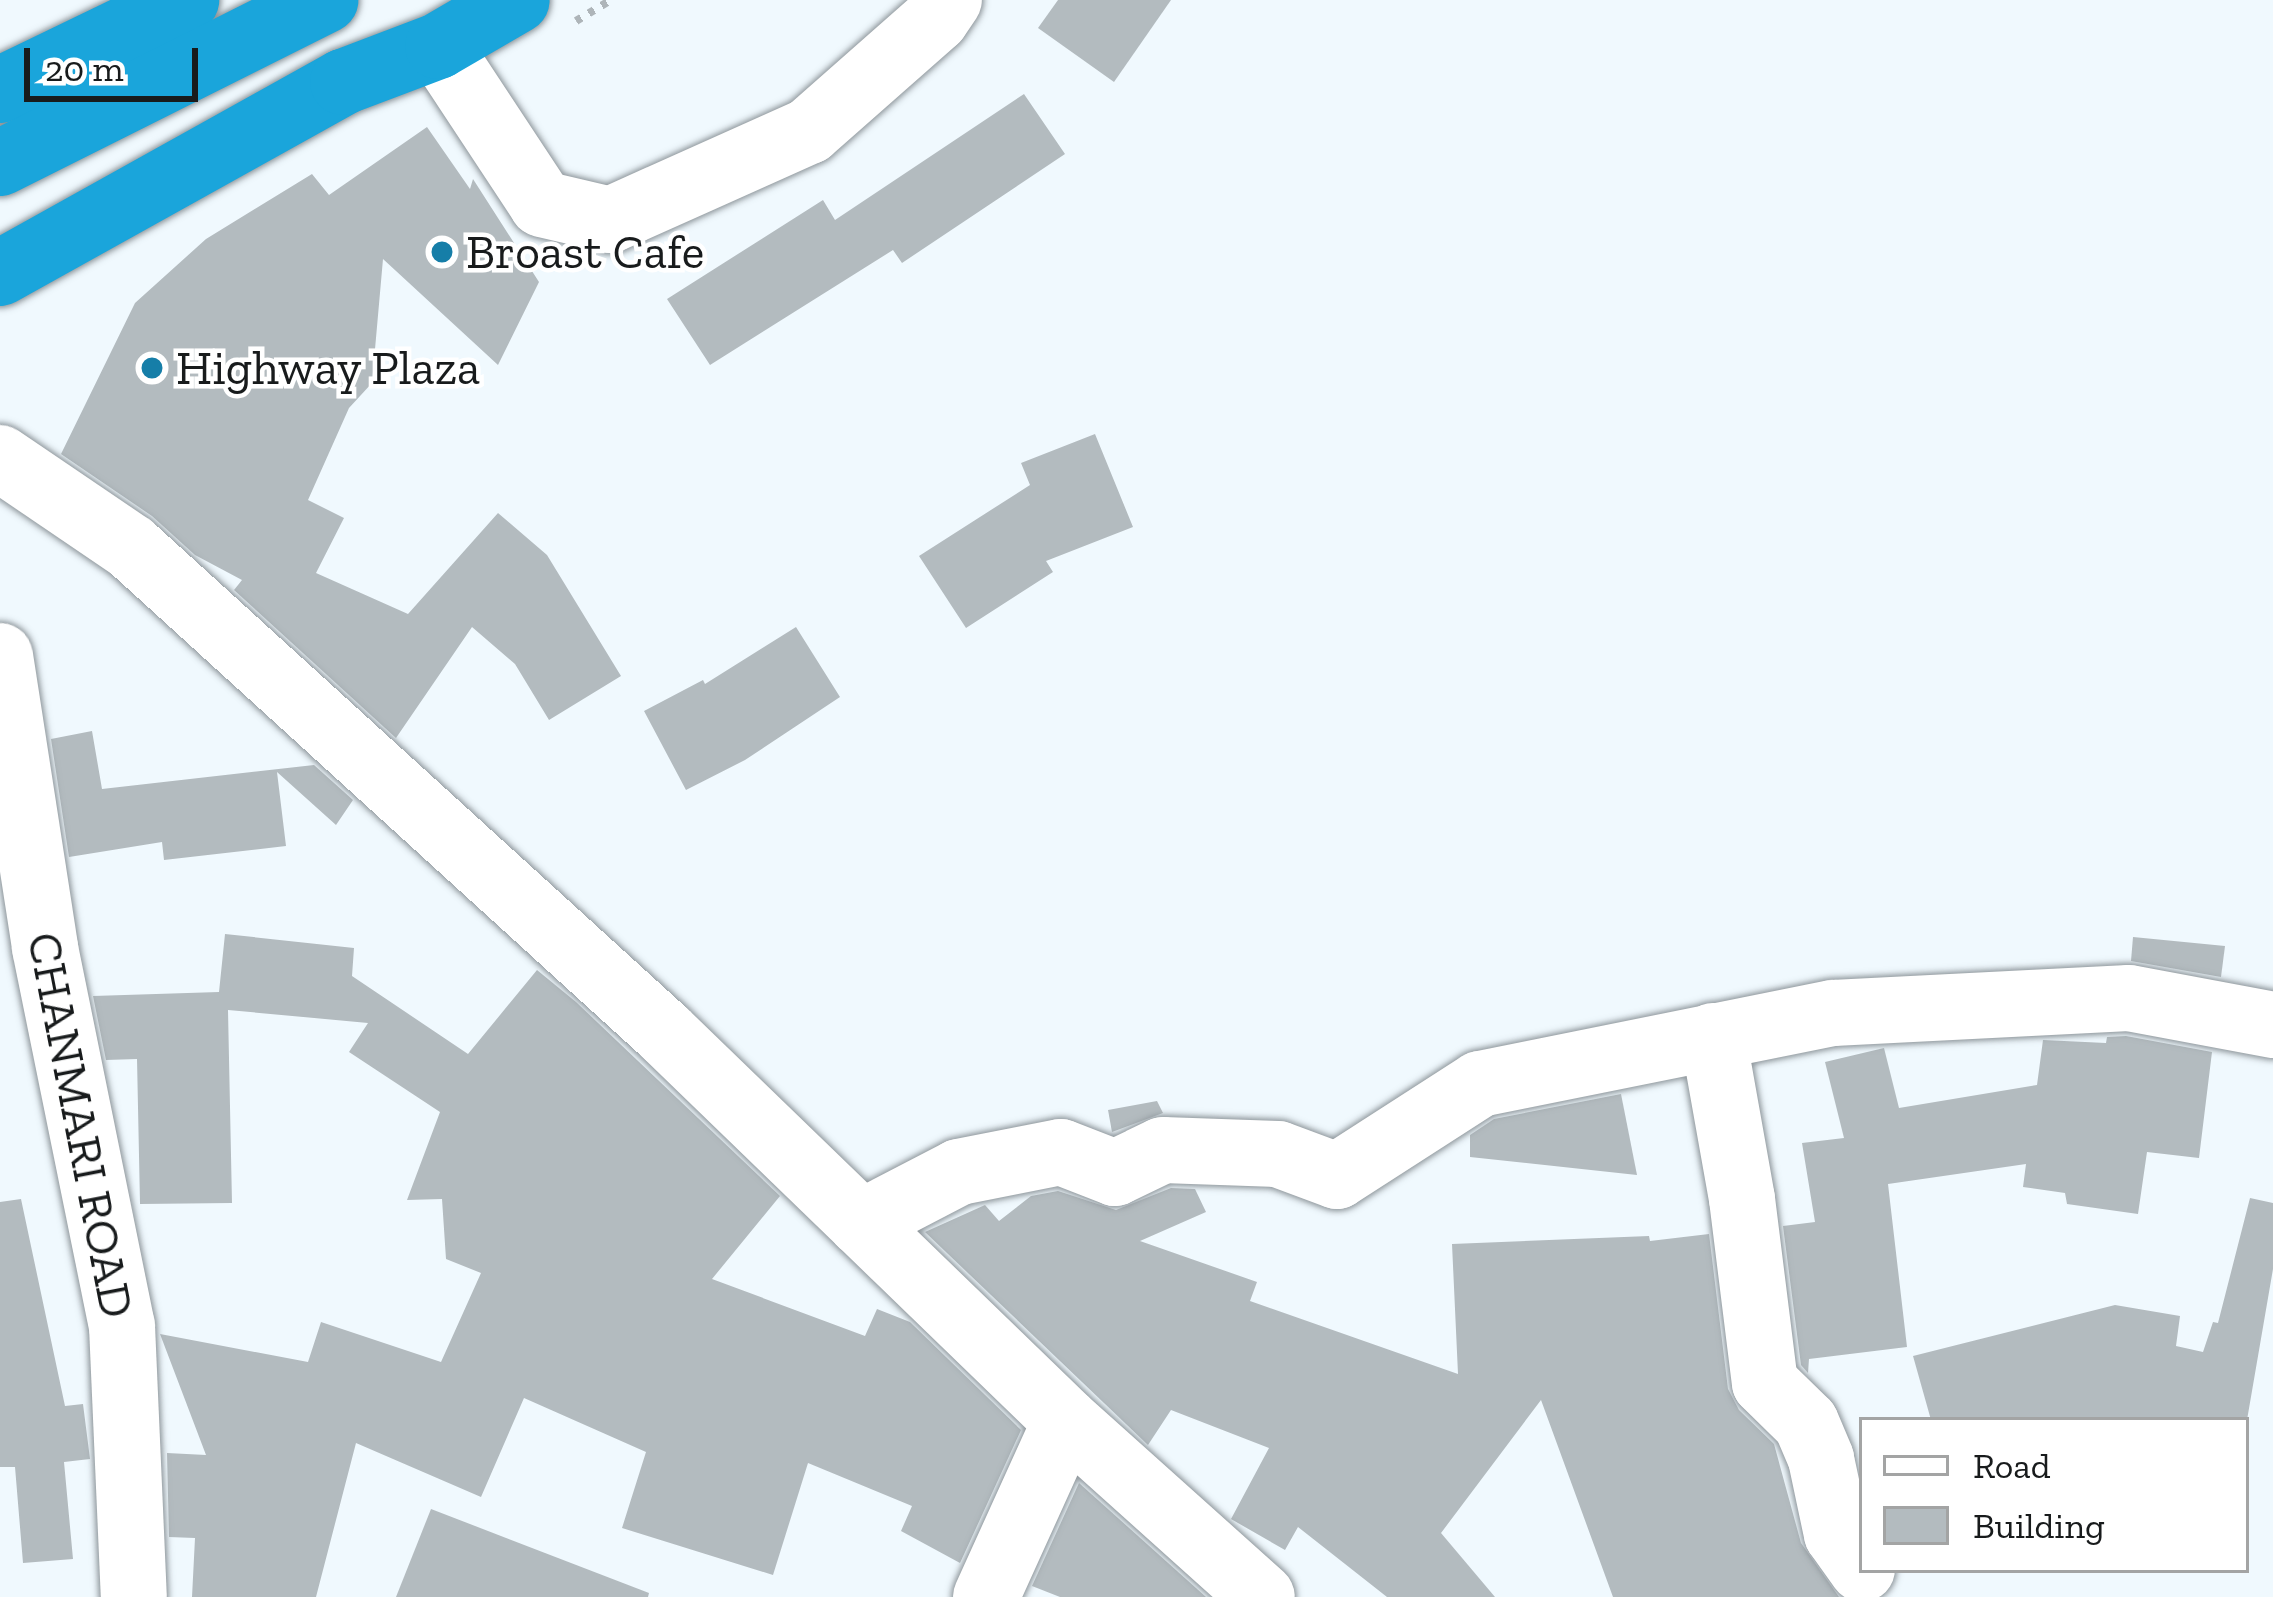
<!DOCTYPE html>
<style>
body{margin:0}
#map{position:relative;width:2273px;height:1597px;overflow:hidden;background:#f0f9fe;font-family:"Zilla Slab",serif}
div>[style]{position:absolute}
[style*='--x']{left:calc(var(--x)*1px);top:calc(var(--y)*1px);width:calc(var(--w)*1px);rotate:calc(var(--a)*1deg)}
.building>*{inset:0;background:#b3bbbf}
.path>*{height:8px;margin-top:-4px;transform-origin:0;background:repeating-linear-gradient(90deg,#aeb5b9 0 6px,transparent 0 15px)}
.roads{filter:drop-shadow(0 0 3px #8e969b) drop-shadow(0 0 3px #8e969b)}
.minor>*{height:66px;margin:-33px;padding:0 33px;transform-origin:33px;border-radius:33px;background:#fff}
.highway>*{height:66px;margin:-33px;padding:0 33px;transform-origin:33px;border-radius:33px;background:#1aa5db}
.dots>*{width:33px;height:33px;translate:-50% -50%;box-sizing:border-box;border:6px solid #fff;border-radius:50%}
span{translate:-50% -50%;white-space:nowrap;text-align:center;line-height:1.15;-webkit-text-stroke:9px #fff;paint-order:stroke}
.poi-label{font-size:48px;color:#181b1c}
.left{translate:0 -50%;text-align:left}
.street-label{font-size:48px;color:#181b1c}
.legend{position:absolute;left:1859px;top:1417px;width:390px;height:156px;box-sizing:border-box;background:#fff;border:3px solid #a3a4a4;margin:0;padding:15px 21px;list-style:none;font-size:36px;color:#181b1c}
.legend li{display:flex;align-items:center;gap:24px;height:60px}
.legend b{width:60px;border:3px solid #a3a4a4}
.scale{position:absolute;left:24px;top:48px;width:174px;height:54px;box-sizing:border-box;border:6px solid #181b1c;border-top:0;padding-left:15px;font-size:36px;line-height:42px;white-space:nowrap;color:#181b1c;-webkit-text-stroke:9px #fff;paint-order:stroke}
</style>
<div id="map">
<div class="building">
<i style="clip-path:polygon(1058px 0,1171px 0,1114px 82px,1038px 28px)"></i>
<i style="clip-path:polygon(1024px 94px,1065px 154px,902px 263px,893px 250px,710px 365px,667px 299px,823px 200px,835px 220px)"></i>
<i style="clip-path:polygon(427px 127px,470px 189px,473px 179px,539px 282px,498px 365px,383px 259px,372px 383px,349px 408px,308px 500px,344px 518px,316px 573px,408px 614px,498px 513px,547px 555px,621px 676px,549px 720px,515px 664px,472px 627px,396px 738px,234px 590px,242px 580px,195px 555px,152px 516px,61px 454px,135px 303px,206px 239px,312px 174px,329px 195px)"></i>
<i style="clip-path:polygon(1095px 434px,1133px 527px,1046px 561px,1053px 572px,966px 628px,919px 556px,1030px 485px,1021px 463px)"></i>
<i style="clip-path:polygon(796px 627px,840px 697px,745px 760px,686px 790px,644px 711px,703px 680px,705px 684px)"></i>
<i style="clip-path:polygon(92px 731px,102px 789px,314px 765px,353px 800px,336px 825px,277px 772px,286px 846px,164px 860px,162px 842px,69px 857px,51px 739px)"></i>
<i style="clip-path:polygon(225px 934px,354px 948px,352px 976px,468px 1054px,537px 970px,576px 1002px,780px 1196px,712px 1279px,865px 1336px,877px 1309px,910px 1322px,1021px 1430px,960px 1563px,901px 1531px,912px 1506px,808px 1463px,773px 1575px,622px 1528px,646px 1452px,524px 1398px,481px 1497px,356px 1443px,316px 1597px,192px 1597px,195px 1538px,169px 1537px,167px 1453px,206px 1455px,160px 1334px,308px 1362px,321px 1322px,441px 1362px,481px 1273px,446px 1259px,442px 1199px,407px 1200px,440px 1112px,349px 1052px,368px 1023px,228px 1010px,232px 1203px,140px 1204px,137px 1059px,106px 1060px,93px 996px,219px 992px)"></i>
<i style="clip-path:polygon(2133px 937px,2225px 946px,2221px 977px,2131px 961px)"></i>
<i style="clip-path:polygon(2126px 1036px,2212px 1052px,2199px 1158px,2147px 1152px,2138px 1214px,2067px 1204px,2065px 1193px,2023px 1187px,2026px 1164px,1888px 1184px,1907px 1347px,1809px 1359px,1808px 1373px,1801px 1365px,1783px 1226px,1815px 1222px,1802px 1143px,1844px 1138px,1825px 1062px,1884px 1048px,1899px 1108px,2037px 1085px,2043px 1040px,2106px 1043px,2107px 1037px)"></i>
<i style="clip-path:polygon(1621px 1094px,1637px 1175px,1470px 1157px,1470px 1135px,1494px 1119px)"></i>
<i style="clip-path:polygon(1157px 1101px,1163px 1113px,1112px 1132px,1108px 1110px)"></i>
<i style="clip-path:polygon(1171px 1188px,1195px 1189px,1206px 1212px,1140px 1241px,1257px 1282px,1250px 1301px,1458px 1374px,1452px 1244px,1649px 1236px,1650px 1241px,1709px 1234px,1728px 1389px,1739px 1410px,1774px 1444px,1801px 1543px,1839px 1597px,1613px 1597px,1541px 1400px,1441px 1533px,1495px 1597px,1387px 1597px,1298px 1527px,1285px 1550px,1231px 1519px,1269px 1448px,1171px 1410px,1148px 1445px,925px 1232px,985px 1205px,999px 1221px,1031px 1196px,1058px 1191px,1116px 1210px)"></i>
<i style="clip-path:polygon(2250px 1198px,2273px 1203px,2273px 1269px,2247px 1420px,1931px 1420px,1913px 1356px,2115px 1305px,2180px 1316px,2176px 1346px,2203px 1352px,2213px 1322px,2218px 1323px)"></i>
<i style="clip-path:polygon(21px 1199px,65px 1406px,83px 1404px,90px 1459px,64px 1462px,73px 1559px,23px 1563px,15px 1467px,0 1467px,0 1202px)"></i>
<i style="clip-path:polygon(1079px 1483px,1206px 1597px,1060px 1597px,1032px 1586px)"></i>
<i style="clip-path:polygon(431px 1509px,649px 1593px,648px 1597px,396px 1597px)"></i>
</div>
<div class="path">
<i style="--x:576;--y:21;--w:41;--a:-31"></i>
</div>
<div class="roads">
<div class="minor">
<i style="--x:438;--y:46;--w:189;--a:56.6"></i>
<i style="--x:542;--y:204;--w:70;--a:13.2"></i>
<i style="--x:610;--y:220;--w:218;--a:-24.1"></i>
<i style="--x:809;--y:131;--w:169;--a:-41.4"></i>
<i style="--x:936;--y:19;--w:23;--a:-56"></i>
<i style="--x:0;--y:458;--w:158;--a:34.2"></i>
<i style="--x:131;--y:547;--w:721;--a:42.3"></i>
<i style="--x:664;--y:1032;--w:559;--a:44.06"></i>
<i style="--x:1066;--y:1421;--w:263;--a:41.9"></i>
<i style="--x:0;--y:656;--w:295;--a:81.2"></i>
<i style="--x:45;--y:948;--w:386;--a:78.5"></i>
<i style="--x:122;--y:1326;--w:271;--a:87.5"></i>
<i style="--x:1713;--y:1036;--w:166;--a:79.9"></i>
<i style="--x:1742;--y:1199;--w:185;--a:82.9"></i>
<i style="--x:1765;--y:1383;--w:57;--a:44.3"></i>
<i style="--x:1806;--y:1423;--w:39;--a:67"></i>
<i style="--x:1821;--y:1459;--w:77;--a:78"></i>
<i style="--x:1837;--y:1534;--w:43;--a:54.5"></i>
<i style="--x:861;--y:1223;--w:110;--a:-27.5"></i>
<i style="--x:959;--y:1172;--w:104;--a:-11.1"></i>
<i style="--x:1061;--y:1152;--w:58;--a:21.3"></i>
<i style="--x:1115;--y:1173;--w:53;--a:-25.6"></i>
<i style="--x:1163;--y:1150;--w:115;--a:2"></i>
<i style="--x:1278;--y:1154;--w:63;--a:20.4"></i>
<i style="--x:1337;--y:1176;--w:170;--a:-32.8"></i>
<i style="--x:1480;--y:1084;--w:360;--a:-11.4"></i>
<i style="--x:1833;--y:1013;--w:296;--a:-2.9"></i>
<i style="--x:2129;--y:998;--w:147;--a:10.6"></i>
<i style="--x:986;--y:1597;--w:193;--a:-65.6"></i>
</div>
<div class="highway">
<i style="--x:0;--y:90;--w:207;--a:-25.8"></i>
<i style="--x:0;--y:163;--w:364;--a:-26.6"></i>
<i style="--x:0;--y:273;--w:393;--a:-29.1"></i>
<i style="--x:343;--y:82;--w:102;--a:-20.8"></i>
<i style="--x:438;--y:46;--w:91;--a:-30.2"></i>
</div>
</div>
<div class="dots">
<i style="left:442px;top:252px;background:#167ea8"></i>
<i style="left:152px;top:368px;background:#167ea8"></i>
</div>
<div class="poi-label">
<span class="left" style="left:466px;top:252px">Broast Cafe</span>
<span class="left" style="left:176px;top:368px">Highway Plaza</span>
</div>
<div class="street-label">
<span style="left:81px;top:1125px;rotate:79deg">CHANMARI ROAD</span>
</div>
<ul class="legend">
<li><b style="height:15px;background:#fff"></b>Road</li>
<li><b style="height:33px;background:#b3bbbf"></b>Building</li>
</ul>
<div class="scale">20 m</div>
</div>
